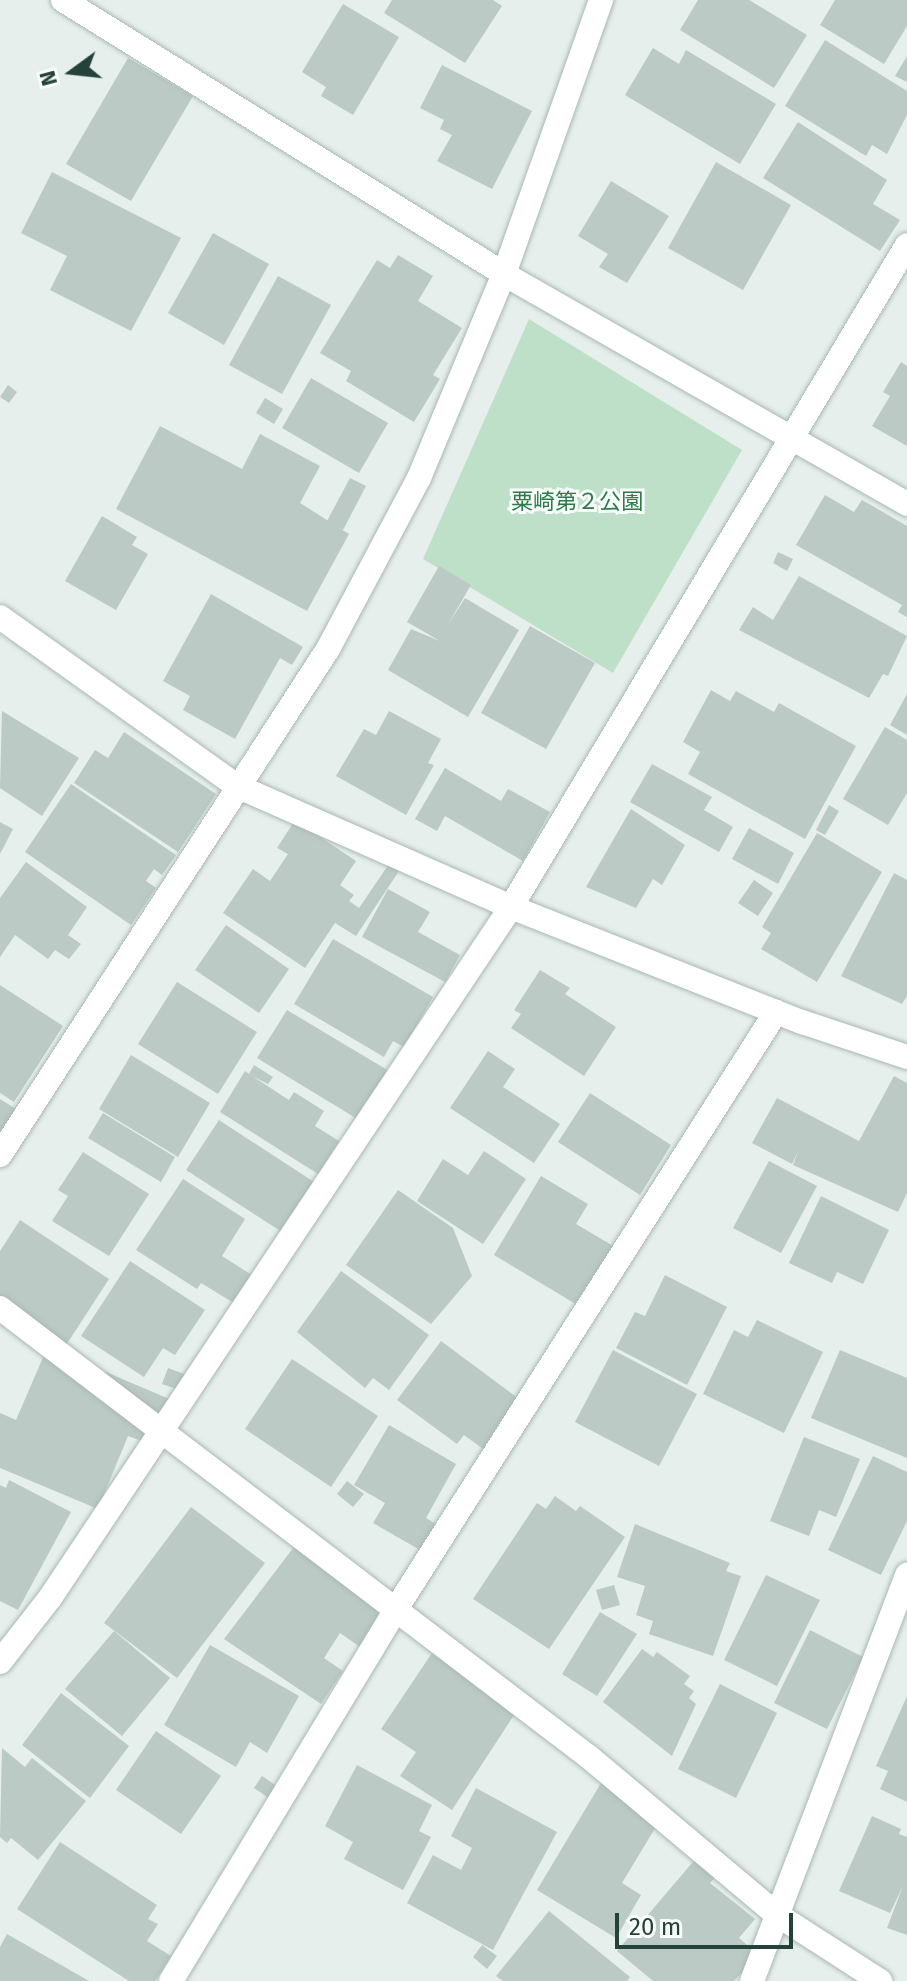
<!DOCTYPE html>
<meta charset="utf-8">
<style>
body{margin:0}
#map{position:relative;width:907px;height:1981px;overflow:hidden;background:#e6efeb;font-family:"Fira Sans","Noto Sans JP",sans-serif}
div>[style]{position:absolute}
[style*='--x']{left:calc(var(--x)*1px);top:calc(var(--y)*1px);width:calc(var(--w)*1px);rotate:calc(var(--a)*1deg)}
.green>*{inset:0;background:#bfe0c8}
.building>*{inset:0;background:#bbcac4}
.roads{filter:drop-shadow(0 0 2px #a8b8b2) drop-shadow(0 0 2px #a8b8b2)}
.minor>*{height:24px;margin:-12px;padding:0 12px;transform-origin:12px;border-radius:12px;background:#fff}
span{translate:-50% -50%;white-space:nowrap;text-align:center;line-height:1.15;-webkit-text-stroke:6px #f7fbf9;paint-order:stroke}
.park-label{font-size:22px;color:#2d7a4b}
.north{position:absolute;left:32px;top:32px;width:80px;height:80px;-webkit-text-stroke:6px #f7fbf9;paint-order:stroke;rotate:255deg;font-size:22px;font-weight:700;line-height:32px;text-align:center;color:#24423a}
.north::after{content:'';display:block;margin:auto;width:28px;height:36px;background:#24423a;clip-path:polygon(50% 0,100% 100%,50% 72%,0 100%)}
.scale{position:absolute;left:615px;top:1913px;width:178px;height:36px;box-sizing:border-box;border:4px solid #24423a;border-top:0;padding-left:10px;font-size:24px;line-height:28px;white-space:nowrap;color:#24423a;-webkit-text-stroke:6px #f7fbf9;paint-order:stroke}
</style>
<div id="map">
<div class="green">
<i style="clip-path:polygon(529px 319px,742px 450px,613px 673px,423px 559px)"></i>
</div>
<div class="building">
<i style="clip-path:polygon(392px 0,493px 0,502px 6px,465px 63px,384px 13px)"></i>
<i style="clip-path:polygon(698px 0,749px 0,807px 35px,774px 88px,680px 30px)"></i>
<i style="clip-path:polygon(835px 0,907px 0,907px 26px,884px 64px,820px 25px)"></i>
<i style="clip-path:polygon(343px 4px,399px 37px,353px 115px,321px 96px,326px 87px,302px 72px)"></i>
<i style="clip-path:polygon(825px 40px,907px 91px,907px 115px,887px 154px,872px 145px,866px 156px,785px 106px)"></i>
<i style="clip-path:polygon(653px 48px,679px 64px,686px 50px,776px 104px,740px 164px,625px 95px)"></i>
<i style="clip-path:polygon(907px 56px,907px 82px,895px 76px)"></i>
<i style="clip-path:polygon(128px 58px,193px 96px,131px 201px,66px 164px)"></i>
<i style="clip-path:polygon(442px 65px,532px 111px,492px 189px,437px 161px,452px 135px,440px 129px,444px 120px,420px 108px)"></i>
<i style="clip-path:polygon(798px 122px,887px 180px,873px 204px,900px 220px,880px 251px,763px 178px)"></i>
<i style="clip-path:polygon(716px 162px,791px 205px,743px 290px,668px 248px)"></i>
<i style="clip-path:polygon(52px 172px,181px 238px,131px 331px,50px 290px,67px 256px,21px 233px)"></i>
<i style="clip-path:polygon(611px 181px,669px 216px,627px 283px,599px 267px,608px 254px,578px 236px)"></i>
<i style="clip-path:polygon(213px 233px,269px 264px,224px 345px,168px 313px)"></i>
<i style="clip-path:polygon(398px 255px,433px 276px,418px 301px,462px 328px,433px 375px,440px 379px,414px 422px,346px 381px,351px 371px,320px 353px,377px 260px,390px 268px)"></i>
<i style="clip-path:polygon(278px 276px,331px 305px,282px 394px,229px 365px)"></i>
<i style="clip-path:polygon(901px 362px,907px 366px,907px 446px,872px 426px,890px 396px,883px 392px)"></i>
<i style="clip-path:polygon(311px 378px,388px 423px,359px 473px,282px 428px)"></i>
<i style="clip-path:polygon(8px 385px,17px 392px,9px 403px,0 397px)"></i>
<i style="clip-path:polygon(265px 398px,283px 409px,274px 424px,256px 413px)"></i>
<i style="clip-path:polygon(160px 426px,242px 469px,260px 434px,320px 466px,300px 503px,349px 534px,307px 611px,116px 509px)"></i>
<i style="clip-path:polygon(350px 478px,366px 486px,343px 530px,327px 521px)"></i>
<i style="clip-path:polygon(825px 495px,854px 512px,862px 500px,907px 526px,907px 617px,898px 612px,902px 605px,796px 545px)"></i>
<i style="clip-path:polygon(102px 516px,137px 537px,132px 545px,148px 554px,116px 610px,65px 581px)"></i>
<i style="clip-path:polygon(778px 552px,793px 559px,787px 571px,773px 563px)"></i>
<i style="clip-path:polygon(439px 566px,471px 585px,447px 626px,465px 598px,519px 630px,468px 717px,388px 670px,411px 629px,440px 641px,407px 622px)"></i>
<i style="clip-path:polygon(799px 576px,907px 636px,888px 676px,883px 674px,869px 698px,739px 630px,753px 607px,773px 620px)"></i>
<i style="clip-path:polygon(211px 594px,303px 647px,292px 665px,280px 658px,235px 739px,183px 710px,190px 696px,163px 681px)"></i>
<i style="clip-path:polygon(530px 626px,595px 663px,546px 749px,481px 713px)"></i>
<i style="clip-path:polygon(711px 690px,730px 701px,736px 691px,774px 712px,779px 703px,856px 746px,805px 839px,688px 774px,700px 752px,683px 742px)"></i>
<i style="clip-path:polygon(907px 694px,907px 735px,890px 725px)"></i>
<i style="clip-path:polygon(2px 711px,79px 758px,42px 816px,0 788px)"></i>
<i style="clip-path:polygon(389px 711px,441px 739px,428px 763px,434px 765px,406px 815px,336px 776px,364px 729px,376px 735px)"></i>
<i style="clip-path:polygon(885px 727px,907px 740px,907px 793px,888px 825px,843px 799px)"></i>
<i style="clip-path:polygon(124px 732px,216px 794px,178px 852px,74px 783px,95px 750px,108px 758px)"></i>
<i style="clip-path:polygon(652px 764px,712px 797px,704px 810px,733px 827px,719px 852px,630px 802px)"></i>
<i style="clip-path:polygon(445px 768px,501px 801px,508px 789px,550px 812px,523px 861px,445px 816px,437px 831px,415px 819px)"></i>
<i style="clip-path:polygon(71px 784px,176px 855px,162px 875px,154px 869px,146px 881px,156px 888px,131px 925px,25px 852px)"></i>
<i style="clip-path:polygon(829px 805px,839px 811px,825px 835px,816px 830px)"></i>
<i style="clip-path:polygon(631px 809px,685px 845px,662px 885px,653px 879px,636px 908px,586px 887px)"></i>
<i style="clip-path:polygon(295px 820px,356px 861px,340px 885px,354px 895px,349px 901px,359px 908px,391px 861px,401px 868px,356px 936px,335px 923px,305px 968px,223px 913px,253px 869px,270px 881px,288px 854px,277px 848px)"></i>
<i style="clip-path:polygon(0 822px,13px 829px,0 854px)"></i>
<i style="clip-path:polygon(749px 828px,794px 853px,778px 884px,732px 859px)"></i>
<i style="clip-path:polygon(817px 833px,882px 872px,817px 982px,761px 949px,771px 933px,762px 927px)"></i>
<i style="clip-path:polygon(26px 862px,87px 907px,68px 935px,81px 944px,69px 959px,55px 950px,48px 959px,15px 935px,0 957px,0 898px)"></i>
<i style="clip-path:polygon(894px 873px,907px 880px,907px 996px,902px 1004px,841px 976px)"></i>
<i style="clip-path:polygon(754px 880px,773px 893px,758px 916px,738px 903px)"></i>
<i style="clip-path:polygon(388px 889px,430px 912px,418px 932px,460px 955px,445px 982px,362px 937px)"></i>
<i style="clip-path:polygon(226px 925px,289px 969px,259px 1013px,195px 970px)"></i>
<i style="clip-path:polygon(333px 939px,433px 997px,404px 1047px,393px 1041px,384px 1057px,294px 1004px)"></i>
<i style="clip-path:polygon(540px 970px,570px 988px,565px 994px,616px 1027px,584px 1076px,511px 1028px,521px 1014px,514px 1010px)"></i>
<i style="clip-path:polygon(177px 982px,257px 1032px,218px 1094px,138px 1044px)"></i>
<i style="clip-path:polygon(0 985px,63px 1026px,14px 1102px,0 1093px)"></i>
<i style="clip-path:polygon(287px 1010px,389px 1071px,359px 1120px,257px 1058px)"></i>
<i style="clip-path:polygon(488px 1051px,515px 1069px,503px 1087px,560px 1124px,534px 1163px,450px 1108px)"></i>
<i style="clip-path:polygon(131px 1055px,210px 1103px,178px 1157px,99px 1109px)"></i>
<i style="clip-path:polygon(254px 1065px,273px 1077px,268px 1084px,252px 1076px,289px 1100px,294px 1092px,324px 1111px,315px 1126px,339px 1141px,318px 1174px,220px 1112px,245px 1071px,249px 1074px)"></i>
<i style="clip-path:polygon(894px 1076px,907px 1083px,907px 1193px,898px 1212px,793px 1165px,798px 1152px,792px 1164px,752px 1143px,777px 1098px,859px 1141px)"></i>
<i style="clip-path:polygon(590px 1093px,671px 1145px,640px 1195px,558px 1142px)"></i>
<i style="clip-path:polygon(0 1099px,16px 1109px,0 1133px)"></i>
<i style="clip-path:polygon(103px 1113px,175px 1157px,161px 1182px,88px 1138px)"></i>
<i style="clip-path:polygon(219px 1120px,314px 1182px,282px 1232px,186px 1170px)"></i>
<i style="clip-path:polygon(484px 1151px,526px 1179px,483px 1244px,417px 1201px,443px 1159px,468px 1175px)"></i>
<i style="clip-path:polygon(83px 1152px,149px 1194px,109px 1256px,52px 1221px,68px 1196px,58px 1190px)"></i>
<i style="clip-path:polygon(769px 1161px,817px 1186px,781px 1253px,733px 1228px)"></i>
<i style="clip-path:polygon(541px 1176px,588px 1204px,576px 1224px,620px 1250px,584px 1309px,494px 1255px)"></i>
<i style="clip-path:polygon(183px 1179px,245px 1219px,222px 1256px,255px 1277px,237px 1305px,201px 1283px,197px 1289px,136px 1250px)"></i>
<i style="clip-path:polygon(398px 1190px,453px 1228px,472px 1276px,431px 1324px,346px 1265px)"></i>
<i style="clip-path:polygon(821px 1196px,889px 1230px,863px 1284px,837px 1272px,832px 1283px,789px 1263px)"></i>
<i style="clip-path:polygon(20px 1220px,109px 1279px,61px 1353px,14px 1316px,6px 1328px,0 1324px,0 1251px)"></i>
<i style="clip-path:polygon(130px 1261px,205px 1310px,175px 1355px,163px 1348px,144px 1377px,81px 1336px)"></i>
<i style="clip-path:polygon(341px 1271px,429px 1335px,389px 1390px,373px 1378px,365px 1388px,297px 1332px)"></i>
<i style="clip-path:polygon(665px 1275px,727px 1307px,687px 1385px,616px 1348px,635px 1312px,645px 1316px)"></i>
<i style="clip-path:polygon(757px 1320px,823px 1352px,784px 1433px,703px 1394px,734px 1330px,748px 1337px)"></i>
<i style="clip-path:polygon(441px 1341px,527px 1405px,490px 1454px,464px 1435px,457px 1444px,397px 1400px)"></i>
<i style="clip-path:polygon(613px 1350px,697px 1394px,659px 1466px,575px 1422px)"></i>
<i style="clip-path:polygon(840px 1350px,907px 1378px,907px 1458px,811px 1418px)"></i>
<i style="clip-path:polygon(44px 1355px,102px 1380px,106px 1372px,181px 1404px,147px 1443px,128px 1436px,98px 1509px,0 1468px,0 1413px,16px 1420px)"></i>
<i style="clip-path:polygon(292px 1359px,378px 1416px,331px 1487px,245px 1429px)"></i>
<i style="clip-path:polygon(168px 1368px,187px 1375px,182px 1391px,162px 1384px)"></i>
<i style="clip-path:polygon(389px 1425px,456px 1464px,426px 1518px,436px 1524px,420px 1550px,373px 1523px,385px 1503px,354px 1485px)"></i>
<i style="clip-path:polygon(804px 1437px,860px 1459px,836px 1517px,819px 1510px,809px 1536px,770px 1521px)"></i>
<i style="clip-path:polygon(873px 1456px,907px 1472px,907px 1521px,881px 1575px,828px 1550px)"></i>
<i style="clip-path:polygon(9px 1480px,71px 1512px,18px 1610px,0 1601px,0 1485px,6px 1488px)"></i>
<i style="clip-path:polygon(347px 1481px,364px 1494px,353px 1507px,337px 1494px)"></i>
<i style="clip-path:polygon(555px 1496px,576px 1511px,580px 1506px,625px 1537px,549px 1649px,473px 1599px,537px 1503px,546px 1509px)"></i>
<i style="clip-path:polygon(191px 1507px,265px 1563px,177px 1678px,104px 1623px)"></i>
<i style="clip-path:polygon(635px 1524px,730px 1563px,726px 1571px,741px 1576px,713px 1656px,649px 1634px,653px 1621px,636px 1615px,645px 1586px,617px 1577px)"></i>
<i style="clip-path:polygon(300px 1539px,384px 1612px,360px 1647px,340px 1633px,324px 1658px,343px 1671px,321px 1704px,224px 1639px)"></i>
<i style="clip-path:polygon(766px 1575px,820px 1600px,777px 1686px,724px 1660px)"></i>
<i style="clip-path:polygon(614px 1585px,620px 1605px,602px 1610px,596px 1590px)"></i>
<i style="clip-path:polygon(600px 1612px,637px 1634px,597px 1696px,562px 1674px)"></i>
<i style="clip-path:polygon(810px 1630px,863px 1657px,827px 1729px,774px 1703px)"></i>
<i style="clip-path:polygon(114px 1631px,170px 1678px,122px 1736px,65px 1689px)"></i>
<i style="clip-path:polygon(210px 1645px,299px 1696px,267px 1753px,250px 1742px,236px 1767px,164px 1725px)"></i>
<i style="clip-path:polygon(642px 1649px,653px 1657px,657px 1652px,690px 1676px,684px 1684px,694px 1691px,689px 1698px,696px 1704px,672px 1756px,603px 1702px)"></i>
<i style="clip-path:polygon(434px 1650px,520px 1706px,452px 1810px,400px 1776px,416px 1752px,381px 1729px)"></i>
<i style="clip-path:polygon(720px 1684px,777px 1713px,736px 1798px,678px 1769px)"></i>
<i style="clip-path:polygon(61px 1693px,129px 1746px,90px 1798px,22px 1745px)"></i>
<i style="clip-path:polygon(907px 1696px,907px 1802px,880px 1789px,888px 1771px,876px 1766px)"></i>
<i style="clip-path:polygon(156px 1731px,221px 1776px,181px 1834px,116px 1790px)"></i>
<i style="clip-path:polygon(2px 1748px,25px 1767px,32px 1758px,86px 1801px,38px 1860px,11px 1838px,7px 1843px,0 1837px)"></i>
<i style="clip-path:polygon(357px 1765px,432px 1805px,419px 1831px,431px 1837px,403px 1890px,344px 1859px,353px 1842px,325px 1826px)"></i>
<i style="clip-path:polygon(262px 1776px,278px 1787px,270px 1799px,254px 1788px)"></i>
<i style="clip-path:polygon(601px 1783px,660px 1820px,622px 1883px,641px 1895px,616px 1938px,537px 1890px)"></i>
<i style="clip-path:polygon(476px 1788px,557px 1832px,493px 1950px,407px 1903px,433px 1855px,461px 1870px,472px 1848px,451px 1836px)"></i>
<i style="clip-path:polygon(872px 1816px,901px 1829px,899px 1834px,907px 1837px,907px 1935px,887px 1928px,903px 1886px,890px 1913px,839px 1891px)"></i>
<i style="clip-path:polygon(60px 1842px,157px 1905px,148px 1919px,158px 1924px,147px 1941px,171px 1956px,155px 1981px,129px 1981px,17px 1909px)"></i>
<i style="clip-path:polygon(704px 1849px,725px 1866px,710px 1883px,755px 1919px,739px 1938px,758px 1954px,734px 1981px,653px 1981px,617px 1951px)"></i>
<i style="clip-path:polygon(549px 1911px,630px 1977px,627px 1981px,503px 1981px,496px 1976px)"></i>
<i style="clip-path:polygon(7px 1934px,89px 1981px,0 1981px,0 1947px)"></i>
<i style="clip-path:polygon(482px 1945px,497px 1956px,487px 1969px,473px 1957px)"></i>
</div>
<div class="roads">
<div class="minor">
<i style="--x:63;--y:0;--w:519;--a:31.85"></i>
<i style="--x:504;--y:274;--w:464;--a:29.7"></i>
<i style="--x:0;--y:617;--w:291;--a:35.5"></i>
<i style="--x:237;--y:786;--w:300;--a:23.8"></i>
<i style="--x:511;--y:907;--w:313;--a:21.6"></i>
<i style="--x:802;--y:1022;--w:111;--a:18.4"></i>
<i style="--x:0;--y:1155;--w:603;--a:-57.05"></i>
<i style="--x:328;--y:649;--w:194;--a:-62"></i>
<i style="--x:419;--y:478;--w:221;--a:-67.4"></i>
<i style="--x:504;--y:274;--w:291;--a:-70.5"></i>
<i style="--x:0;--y:1308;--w:741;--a:37.32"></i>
<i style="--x:589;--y:1757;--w:244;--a:40"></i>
<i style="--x:776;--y:1914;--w:124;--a:32.8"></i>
<i style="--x:0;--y:1662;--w:81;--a:-52"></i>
<i style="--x:50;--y:1598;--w:831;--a:-56.29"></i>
<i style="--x:511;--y:907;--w:771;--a:-59.11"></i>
<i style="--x:171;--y:1981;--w:435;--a:-58.8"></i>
<i style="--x:396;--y:1609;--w:708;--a:-57.52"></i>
<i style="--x:752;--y:1981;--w:435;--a:-69.1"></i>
</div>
</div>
<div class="park-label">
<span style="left:577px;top:502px">粟崎第２公園</span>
</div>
<div class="north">N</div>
<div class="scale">20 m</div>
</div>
